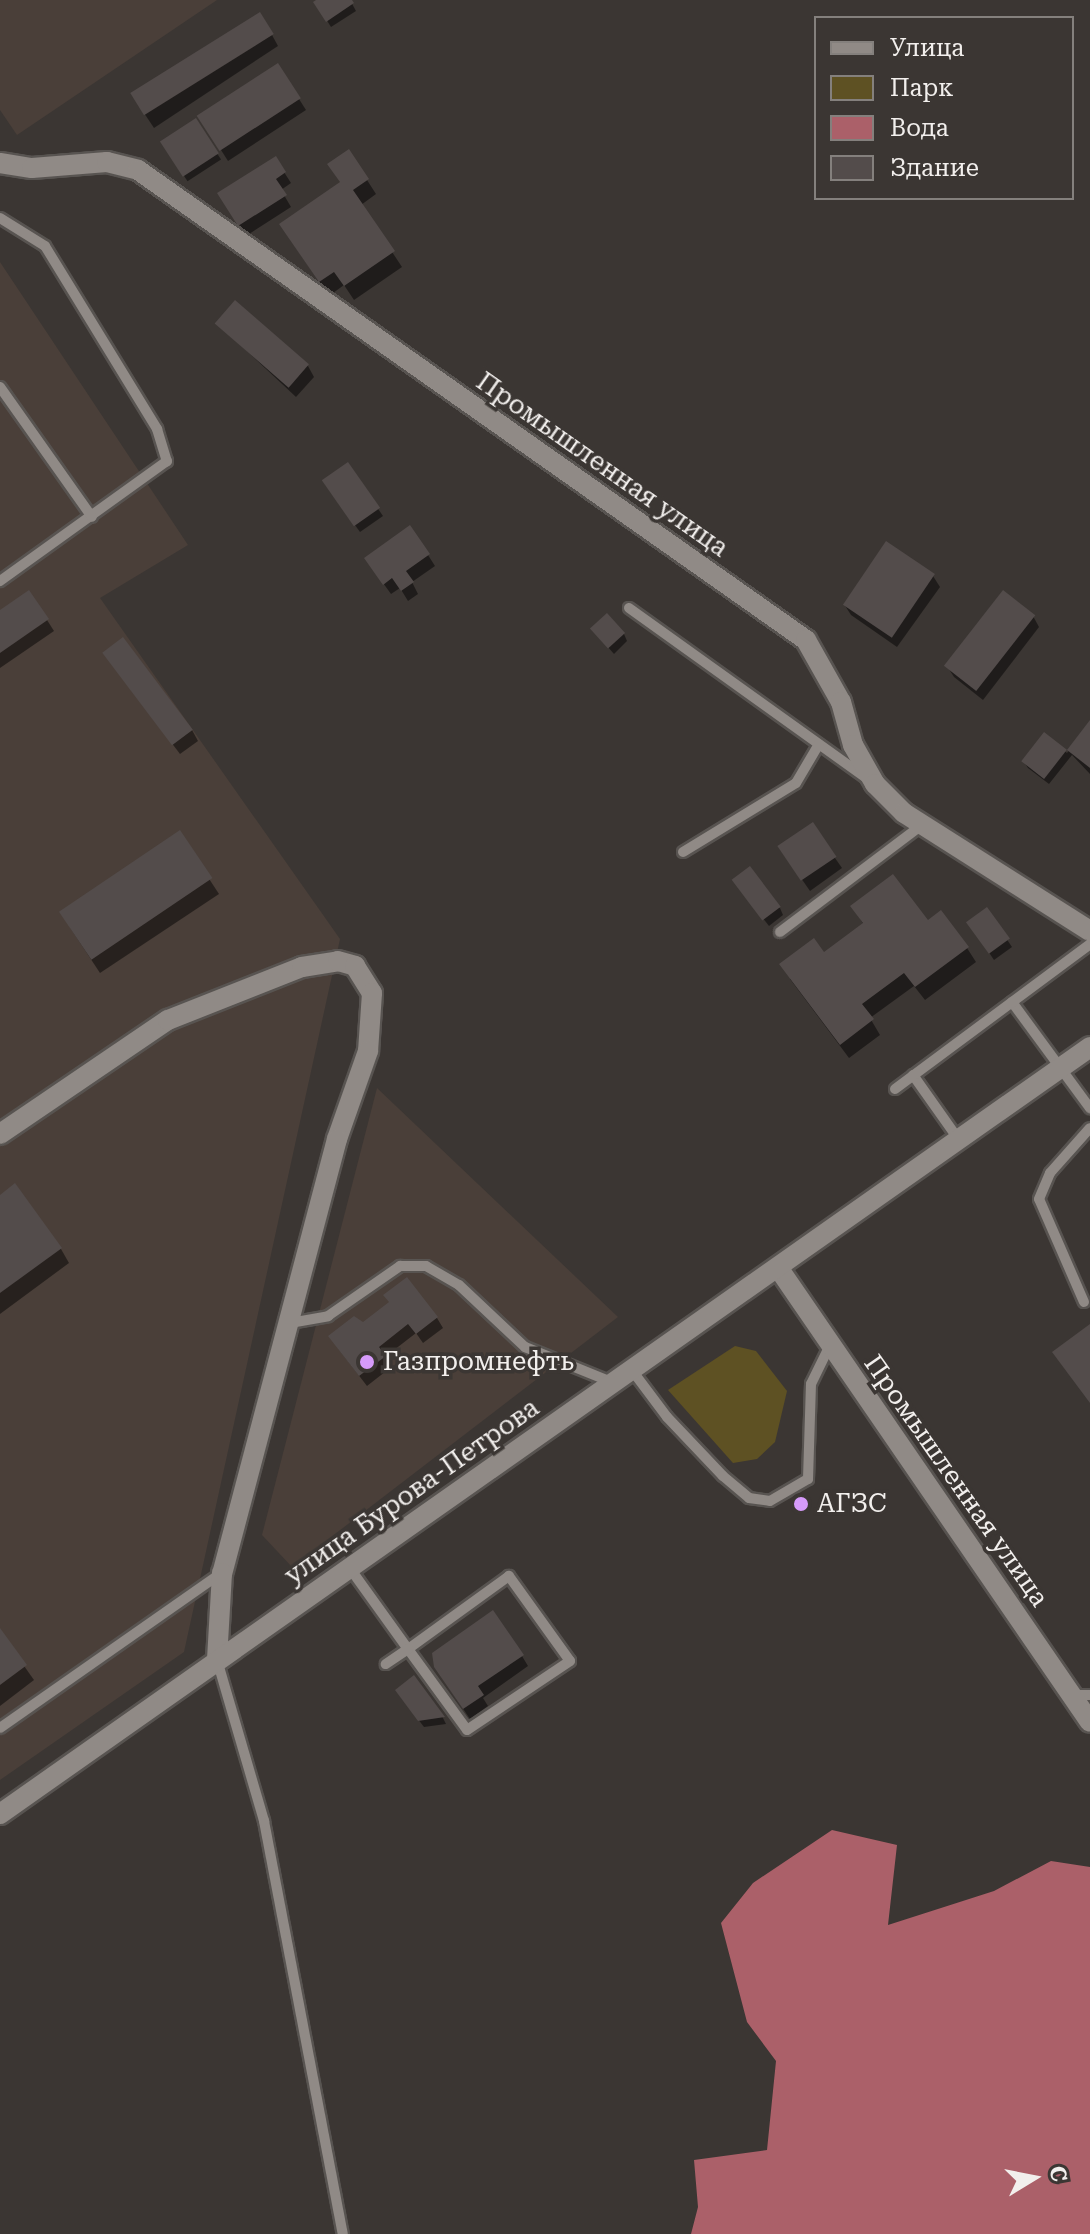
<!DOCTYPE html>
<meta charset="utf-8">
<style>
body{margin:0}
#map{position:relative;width:1090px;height:2234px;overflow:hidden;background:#3b3633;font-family:"Roboto Serif",serif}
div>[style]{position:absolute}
.built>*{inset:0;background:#4a3f39}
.green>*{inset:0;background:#5e5123}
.water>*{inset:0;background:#ab6069}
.shadow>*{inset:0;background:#0007;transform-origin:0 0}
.building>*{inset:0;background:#534c4b;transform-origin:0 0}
.roads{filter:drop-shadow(2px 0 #585451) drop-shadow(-2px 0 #585451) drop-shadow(0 2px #585451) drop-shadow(0 -2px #585451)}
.service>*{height:10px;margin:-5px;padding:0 5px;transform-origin:5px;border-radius:5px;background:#908a86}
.minor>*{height:20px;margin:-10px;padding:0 10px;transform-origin:10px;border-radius:10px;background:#908a86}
.secondary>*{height:20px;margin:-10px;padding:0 10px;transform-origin:10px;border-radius:10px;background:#908a86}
.dots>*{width:22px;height:22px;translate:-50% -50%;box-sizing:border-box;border:4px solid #3b3633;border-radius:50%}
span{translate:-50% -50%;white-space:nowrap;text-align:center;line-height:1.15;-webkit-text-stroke:7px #3b3633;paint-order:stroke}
.street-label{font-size:26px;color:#f2efed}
.poi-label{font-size:26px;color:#f2efed}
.left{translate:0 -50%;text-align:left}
.legend{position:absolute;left:814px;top:16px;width:260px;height:184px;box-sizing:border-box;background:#3b3633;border:2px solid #84807d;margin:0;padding:10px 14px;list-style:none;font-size:24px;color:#f2efed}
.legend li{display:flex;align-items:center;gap:16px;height:40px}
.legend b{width:40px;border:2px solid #84807d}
.north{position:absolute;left:994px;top:2138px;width:80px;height:80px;-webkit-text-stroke:6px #3b3633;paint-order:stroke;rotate:80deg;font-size:22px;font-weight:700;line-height:32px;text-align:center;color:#f2efed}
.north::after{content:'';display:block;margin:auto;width:28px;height:36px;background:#f2efed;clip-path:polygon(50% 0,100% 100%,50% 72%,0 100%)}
</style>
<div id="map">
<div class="built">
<i style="clip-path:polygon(0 0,217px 0,17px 135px,0 110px)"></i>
<i style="clip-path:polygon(0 262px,188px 545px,100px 598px,340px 939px,184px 1652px,0 1780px)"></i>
<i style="clip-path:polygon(377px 1088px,618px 1317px,292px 1567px,262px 1535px)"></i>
</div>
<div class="green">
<i style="clip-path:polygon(735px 1346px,756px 1351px,787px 1391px,775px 1442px,757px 1459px,733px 1463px,668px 1390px)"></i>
</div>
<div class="water">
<i style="clip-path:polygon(832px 1830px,897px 1845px,888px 1925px,994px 1891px,1051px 1861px,1090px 1867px,1090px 2234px,691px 2234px,698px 2207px,694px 2160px,767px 2150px,776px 2061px,747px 2022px,721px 1923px,753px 1883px)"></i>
</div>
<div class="shadow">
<i style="clip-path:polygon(320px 0,350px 0,356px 11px,331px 27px,316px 3px)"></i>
<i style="clip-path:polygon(272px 35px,278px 46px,154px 128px,140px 107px)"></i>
<i style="clip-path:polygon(299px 99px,306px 110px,228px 161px,207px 128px)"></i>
<i style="left:196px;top:121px;width:46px;height:40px;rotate:57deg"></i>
<i style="clip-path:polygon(275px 158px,291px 183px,281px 190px,291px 207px,246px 236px,220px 193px)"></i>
<i style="clip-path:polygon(367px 180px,376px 194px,361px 205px,402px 267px,354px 300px,344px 285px,329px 296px,290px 239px,341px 183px)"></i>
<i style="clip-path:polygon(217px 323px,308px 366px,314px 377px,296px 397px)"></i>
<i style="clip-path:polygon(347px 464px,383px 516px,360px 532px,328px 488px)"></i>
<i style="clip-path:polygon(428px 555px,435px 566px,412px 582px,418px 594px,408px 601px,400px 588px,391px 594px,373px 569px)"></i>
<i style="clip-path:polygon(933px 576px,940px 587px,897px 647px,851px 615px,844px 604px)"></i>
<i style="clip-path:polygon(0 613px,47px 620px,54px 631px,0 668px)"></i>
<i style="clip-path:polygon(1033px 616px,1039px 627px,983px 700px,954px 677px,947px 666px)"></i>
<i style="clip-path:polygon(593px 630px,624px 634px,627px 641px,614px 654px)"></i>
<i style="clip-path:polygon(112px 664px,192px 730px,198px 741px,180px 754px)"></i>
<i style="clip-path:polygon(1090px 723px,1090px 774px,1072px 755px,1049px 784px,1028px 768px,1024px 762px,1044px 735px,1067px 753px)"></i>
<i style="clip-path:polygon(179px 833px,219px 894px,100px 973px,69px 926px)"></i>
<i style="clip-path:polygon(787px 858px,835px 858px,842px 868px,810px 891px)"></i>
<i style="clip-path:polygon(739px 887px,780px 908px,783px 915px,769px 926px)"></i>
<i style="clip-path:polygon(853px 907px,927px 923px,967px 948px,976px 962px,925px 1000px,914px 986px,870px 1018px,880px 1035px,849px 1058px,790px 979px,864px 925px)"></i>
<i style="clip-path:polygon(987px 910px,1012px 947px,994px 960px,973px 929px)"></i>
<i style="clip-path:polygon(0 1197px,61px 1249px,69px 1263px,0 1314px)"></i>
<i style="clip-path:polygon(437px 1318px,443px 1328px,423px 1343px,416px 1333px,385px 1357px,390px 1368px,367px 1386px,337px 1347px,363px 1325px)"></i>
<i style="clip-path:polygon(0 1632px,34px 1680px,0 1706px)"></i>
<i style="clip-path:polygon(522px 1656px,528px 1666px,483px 1698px,488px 1706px,470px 1719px,443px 1679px)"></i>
<i style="clip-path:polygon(414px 1678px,443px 1718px,446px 1724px,424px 1727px,401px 1697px)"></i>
</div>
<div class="building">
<i style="clip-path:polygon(316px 0,352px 0,354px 3px,326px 22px,313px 2px)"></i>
<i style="left:260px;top:12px;width:26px;height:153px;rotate:58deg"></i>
<i style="left:278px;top:63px;width:42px;height:97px;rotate:57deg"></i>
<i style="left:196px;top:118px;width:42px;height:43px;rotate:57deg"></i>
<i style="clip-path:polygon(349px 149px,369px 179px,353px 190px,395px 251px,344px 286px,334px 272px,319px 282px,279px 224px,340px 182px,327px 164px)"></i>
<i style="clip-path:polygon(276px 156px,286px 172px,276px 179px,287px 195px,238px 226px,217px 193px)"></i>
<i style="left:235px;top:300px;width:98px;height:31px;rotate:41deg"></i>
<i style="left:348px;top:462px;width:56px;height:32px;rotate:55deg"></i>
<i style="clip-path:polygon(410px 525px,430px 554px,406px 571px,414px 582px,401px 591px,392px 578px,383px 585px,364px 558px)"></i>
<i style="left:886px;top:541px;width:59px;height:77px;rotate:34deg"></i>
<i style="clip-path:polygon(29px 590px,49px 619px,0 653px,0 610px)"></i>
<i style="left:1003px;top:590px;width:41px;height:96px;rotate:38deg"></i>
<i style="left:607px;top:613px;width:27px;height:23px;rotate:48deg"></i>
<i style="left:123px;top:637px;width:116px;height:26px;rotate:53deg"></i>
<i style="clip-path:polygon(1090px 720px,1090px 768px,1067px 750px)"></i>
<i style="left:1044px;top:732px;width:29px;height:37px;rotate:38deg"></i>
<i style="left:813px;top:822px;width:42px;height:43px;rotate:56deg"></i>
<i style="left:180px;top:830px;width:58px;height:146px;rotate:56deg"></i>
<i style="left:750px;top:866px;width:51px;height:23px;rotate:53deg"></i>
<i style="clip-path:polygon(893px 874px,928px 920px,941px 910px,969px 947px,915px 987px,904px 973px,862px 1004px,874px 1019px,840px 1045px,779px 964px,814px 938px,824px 952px,863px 923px,850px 906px)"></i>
<i style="left:987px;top:907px;width:39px;height:26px;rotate:54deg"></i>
<i style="clip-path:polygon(15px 1183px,62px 1248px,0 1293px,0 1195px)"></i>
<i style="clip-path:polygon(407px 1277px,438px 1317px,416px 1334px,408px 1324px,379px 1347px,386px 1356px,359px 1376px,328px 1336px,354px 1316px,363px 1322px,389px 1302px,383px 1295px)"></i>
<i style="clip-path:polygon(1090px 1324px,1090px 1403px,1052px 1352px)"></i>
<i style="clip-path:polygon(493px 1610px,524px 1655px,478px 1686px,484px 1695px,463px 1709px,434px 1667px,432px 1653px)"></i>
<i style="clip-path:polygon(0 1628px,27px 1665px,0 1685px)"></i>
<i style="clip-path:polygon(414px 1675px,445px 1717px,418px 1721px,395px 1690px)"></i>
</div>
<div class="roads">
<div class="service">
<i style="left:0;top:218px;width:53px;rotate:31.9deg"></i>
<i style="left:45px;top:246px;width:215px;rotate:58.5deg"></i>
<i style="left:157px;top:429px;width:34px;rotate:73deg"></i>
<i style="left:167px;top:461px;width:206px;rotate:144.3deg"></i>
<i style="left:0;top:387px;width:159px;rotate:54.7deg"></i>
<i style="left:629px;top:608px;width:290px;rotate:35.6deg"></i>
<i style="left:683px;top:852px;width:132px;rotate:-31.4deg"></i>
<i style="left:796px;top:783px;width:45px;rotate:-59.5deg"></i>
<i style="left:780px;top:932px;width:178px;rotate:-37deg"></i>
<i style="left:1012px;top:1002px;width:132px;rotate:53.7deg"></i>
<i style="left:913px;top:1075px;width:80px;rotate:54.7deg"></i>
<i style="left:895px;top:1089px;width:243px;rotate:-36.6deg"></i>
<i style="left:1084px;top:1302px;width:112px;rotate:-113.6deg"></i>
<i style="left:1039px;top:1199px;width:28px;rotate:-67deg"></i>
<i style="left:1050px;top:1173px;width:60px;rotate:-48.4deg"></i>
<i style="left:290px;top:1323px;width:39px;rotate:-10deg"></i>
<i style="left:328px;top:1316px;width:88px;rotate:-34.8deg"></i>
<i style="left:400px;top:1266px;width:26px"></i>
<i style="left:426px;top:1266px;width:38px;rotate:30deg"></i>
<i style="left:459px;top:1285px;width:91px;rotate:43.2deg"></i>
<i style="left:525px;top:1347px;width:93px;rotate:22.1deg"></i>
<i style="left:631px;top:1369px;width:60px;rotate:53.1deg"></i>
<i style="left:667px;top:1417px;width:81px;rotate:46.5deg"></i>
<i style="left:723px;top:1476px;width:34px;rotate:40deg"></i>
<i style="left:749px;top:1498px;width:21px;rotate:8deg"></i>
<i style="left:770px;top:1501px;width:44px;rotate:-30.1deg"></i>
<i style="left:808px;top:1479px;width:95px;rotate:-88.2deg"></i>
<i style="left:811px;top:1384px;width:43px;rotate:-64deg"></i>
<i style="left:349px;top:1567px;width:101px;rotate:54.3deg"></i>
<i style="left:408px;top:1649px;width:100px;rotate:53.9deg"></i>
<i style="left:467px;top:1730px;width:124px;rotate:-33.8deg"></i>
<i style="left:570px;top:1661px;width:105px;rotate:-125.7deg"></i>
<i style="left:509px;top:1576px;width:125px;rotate:144.1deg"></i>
<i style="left:408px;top:1649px;width:27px;rotate:146deg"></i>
<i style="left:217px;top:1660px;width:168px;rotate:73.7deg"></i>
<i style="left:264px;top:1821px;width:420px;rotate:79.2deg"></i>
<i style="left:1074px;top:1695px;width:16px"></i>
<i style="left:0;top:1728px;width:269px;rotate:-35deg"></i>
</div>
<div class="minor">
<i style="left:0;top:163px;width:32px;rotate:9deg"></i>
<i style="left:32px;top:168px;width:75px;rotate:-4.6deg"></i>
<i style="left:107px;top:162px;width:32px;rotate:14deg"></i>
<i style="left:138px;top:170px;width:817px;rotate:35.13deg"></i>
<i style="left:806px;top:640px;width:71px;rotate:60.6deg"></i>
<i style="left:841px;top:702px;width:45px;rotate:74.4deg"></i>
<i style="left:853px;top:745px;width:45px;rotate:60.6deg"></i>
<i style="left:875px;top:784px;width:41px;rotate:45deg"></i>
<i style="left:904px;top:813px;width:220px;rotate:32.4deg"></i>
<i style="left:0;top:1134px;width:203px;rotate:-34.2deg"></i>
<i style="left:168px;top:1020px;width:144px;rotate:-21.6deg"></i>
<i style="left:302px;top:967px;width:36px;rotate:-9deg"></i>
<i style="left:338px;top:961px;width:18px;rotate:16deg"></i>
<i style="left:355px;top:966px;width:32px;rotate:58deg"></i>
<i style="left:372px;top:993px;width:58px;rotate:93.9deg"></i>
<i style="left:368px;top:1051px;width:93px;rotate:109.4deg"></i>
<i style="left:337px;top:1139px;width:449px;rotate:104.8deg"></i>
<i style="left:222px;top:1573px;width:87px;rotate:93.3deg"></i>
<i style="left:779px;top:1269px;width:549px;rotate:55.53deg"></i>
</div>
<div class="secondary">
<i style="left:0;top:1814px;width:1333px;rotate:-35.13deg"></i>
</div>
</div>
<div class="dots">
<i style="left:367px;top:1362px;background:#d69bfa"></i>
<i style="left:801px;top:1504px;background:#d69bfa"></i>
</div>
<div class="street-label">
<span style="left:602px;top:465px;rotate:35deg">Промышленная улица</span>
<span style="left:956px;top:1481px;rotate:55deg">Промышленная улица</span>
<span style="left:412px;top:1492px;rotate:-35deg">улица Бурова-Петрова</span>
</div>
<div class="poi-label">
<span class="left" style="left:383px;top:1362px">Газпромнефть</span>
<span class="left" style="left:817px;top:1504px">АГЗС</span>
</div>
<ul class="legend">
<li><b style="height:10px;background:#908a86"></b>Улица</li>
<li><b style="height:22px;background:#5e5123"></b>Парк</li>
<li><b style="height:22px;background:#ab6069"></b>Вода</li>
<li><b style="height:22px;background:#534c4b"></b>Здание</li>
</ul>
<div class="north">С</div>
</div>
